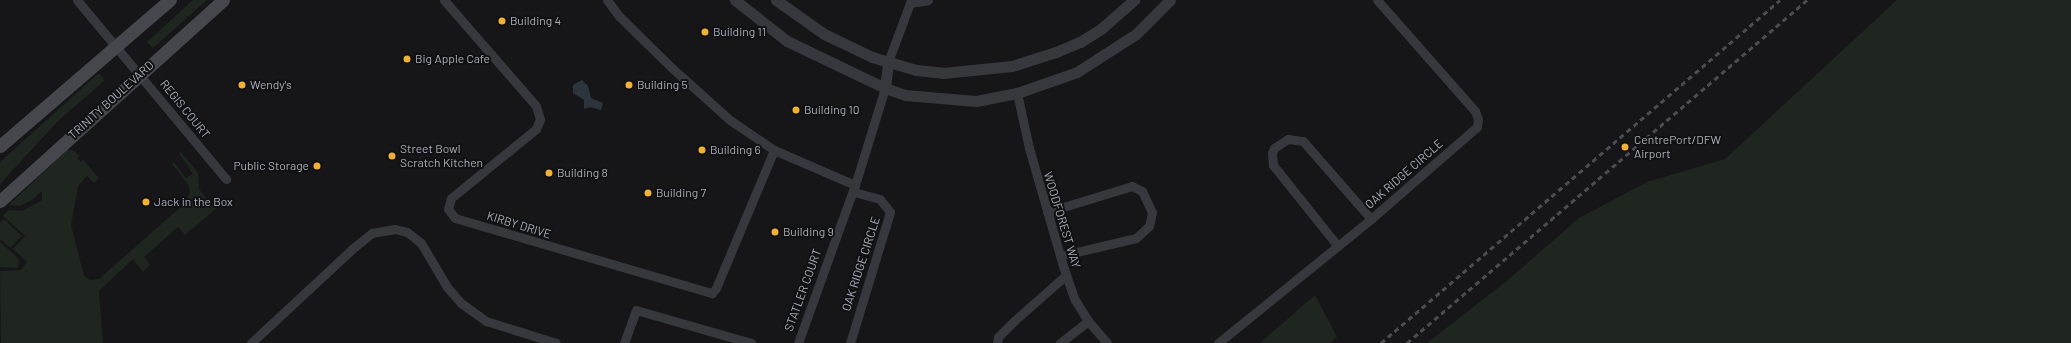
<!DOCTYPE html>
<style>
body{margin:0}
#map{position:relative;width:2071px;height:343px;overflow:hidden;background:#161618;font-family:Barlow,sans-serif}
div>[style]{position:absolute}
.green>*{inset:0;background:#1e261f}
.water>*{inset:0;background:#2c353c}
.minor>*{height:9px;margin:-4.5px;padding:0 4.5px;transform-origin:4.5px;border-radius:4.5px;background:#37383d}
.tertiary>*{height:11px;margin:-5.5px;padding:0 5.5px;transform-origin:5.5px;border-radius:5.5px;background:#37383d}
.secondary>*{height:13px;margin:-6.5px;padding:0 6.5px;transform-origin:6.5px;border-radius:6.5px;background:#45474d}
.rail>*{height:3px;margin-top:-1.5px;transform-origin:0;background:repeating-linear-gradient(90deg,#4a4c52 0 5px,transparent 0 9px)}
.dots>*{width:11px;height:11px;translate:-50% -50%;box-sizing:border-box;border:2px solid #111113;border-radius:50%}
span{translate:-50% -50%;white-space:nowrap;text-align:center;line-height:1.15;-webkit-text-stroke:4px #111113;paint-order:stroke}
.poi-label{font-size:12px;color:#a8adb8}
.left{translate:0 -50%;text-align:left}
.right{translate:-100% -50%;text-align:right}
.street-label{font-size:12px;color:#a8adb8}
</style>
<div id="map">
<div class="green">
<i style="clip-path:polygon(193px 0,207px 0,153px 48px,147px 42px)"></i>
<i style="clip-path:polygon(1897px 0,2071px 0,2071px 343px,1427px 343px,1508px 280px,1579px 218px,1647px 182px,1725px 159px)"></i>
<i style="clip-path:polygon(99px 73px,105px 80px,58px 121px,0 184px,0 162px)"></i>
<i style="clip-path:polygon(68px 149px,74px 151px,80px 156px,77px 158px,81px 162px,83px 160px,99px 178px,94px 183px,87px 176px,78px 186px,71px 225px,84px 276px,90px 280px,99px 279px,183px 205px,190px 193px,188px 184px,172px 164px,174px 162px,186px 178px,193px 174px,179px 153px,181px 152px,198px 173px,199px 189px,205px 197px,218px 207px,185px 235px,178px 227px,144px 257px,150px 265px,143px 272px,133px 259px,99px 291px,103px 343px,1px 343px,0 271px,21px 270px,27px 262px,13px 249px,25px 236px,3px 216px,8px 210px,22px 211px,42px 200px,42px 191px,32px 200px,20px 206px,9px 205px)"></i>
<i style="clip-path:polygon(4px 219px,22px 236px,10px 248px,0 239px,0 223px)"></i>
<i style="clip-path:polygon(0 242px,19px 259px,18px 268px,0 267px)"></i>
<i style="clip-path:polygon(1315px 295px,1337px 337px,1330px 343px,1260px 343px)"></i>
</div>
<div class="water">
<i style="clip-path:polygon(582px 80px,588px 86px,591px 98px,603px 103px,601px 110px,590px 107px,584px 109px,584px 100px,573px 93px,573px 85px)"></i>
</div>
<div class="minor">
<i style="left:77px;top:0;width:233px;rotate:50.2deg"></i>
<i style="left:444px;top:0;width:140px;rotate:49deg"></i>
<i style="left:536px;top:106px;width:14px;rotate:73deg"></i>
<i style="left:540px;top:119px;width:11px;rotate:112deg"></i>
<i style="left:536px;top:129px;width:109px;rotate:140.9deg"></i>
<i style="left:451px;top:198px;width:11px;rotate:105deg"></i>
<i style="left:448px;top:209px;width:11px;rotate:52deg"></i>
<i style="left:455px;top:218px;width:268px;rotate:16.3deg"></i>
<i style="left:712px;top:293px;width:6px;rotate:-51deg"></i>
<i style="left:716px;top:288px;width:150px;rotate:-67.2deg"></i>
<i style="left:774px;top:150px;width:88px;rotate:23.4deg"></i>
<i style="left:607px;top:0;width:20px;rotate:53deg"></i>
<i style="left:619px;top:16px;width:74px;rotate:44.5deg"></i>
<i style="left:672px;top:68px;width:78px;rotate:41.9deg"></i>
<i style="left:730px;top:120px;width:53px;rotate:34.3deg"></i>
<i style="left:910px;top:3px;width:18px;rotate:-9deg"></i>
<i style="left:888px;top:62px;width:63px;rotate:-69.6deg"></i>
<i style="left:1017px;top:93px;width:56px;rotate:77.7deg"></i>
<i style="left:1029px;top:148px;width:123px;rotate:73.9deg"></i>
<i style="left:1063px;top:266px;width:36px;rotate:71deg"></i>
<i style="left:1075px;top:300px;width:25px;rotate:58deg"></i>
<i style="left:1088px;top:321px;width:29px;rotate:49deg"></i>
<i style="left:1047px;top:212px;width:89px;rotate:-17deg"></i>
<i style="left:1132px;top:186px;width:11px;rotate:27deg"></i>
<i style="left:1142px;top:191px;width:23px;rotate:65deg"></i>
<i style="left:1152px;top:212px;width:14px;rotate:102deg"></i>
<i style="left:1149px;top:226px;width:18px;rotate:137deg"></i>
<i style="left:1136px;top:238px;width:78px;rotate:166.7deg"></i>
<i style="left:1337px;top:245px;width:102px;rotate:-128.7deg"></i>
<i style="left:1273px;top:165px;width:12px;rotate:-95deg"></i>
<i style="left:1272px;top:153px;width:5px;rotate:-68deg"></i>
<i style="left:1274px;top:148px;width:17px;rotate:-33deg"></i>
<i style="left:1288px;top:139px;width:15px;rotate:8deg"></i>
<i style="left:1303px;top:141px;width:103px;rotate:48.9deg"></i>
<i style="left:251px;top:343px;width:138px;rotate:-42.9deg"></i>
<i style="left:352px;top:249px;width:26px;rotate:-39deg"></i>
<i style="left:372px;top:233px;width:23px;rotate:-10deg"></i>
<i style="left:395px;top:229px;width:12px;rotate:14deg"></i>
<i style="left:407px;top:232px;width:18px;rotate:38deg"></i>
<i style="left:421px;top:243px;width:51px;rotate:59.4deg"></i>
<i style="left:447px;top:287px;width:21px;rotate:49deg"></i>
<i style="left:461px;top:303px;width:31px;rotate:36deg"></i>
<i style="left:486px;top:321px;width:73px;rotate:17.4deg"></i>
<i style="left:624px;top:343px;width:35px;rotate:-70deg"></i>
<i style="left:636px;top:310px;width:120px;rotate:16deg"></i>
<i style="left:798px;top:343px;width:168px;rotate:-70.2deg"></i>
<i style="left:855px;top:185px;width:102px;rotate:-72.8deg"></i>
<i style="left:850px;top:343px;width:137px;rotate:-73deg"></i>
<i style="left:890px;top:212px;width:16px;rotate:-128deg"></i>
<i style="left:880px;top:199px;width:28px;rotate:-165deg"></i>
<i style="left:997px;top:343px;width:6px;rotate:-81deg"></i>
<i style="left:998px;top:337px;width:23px;rotate:-45deg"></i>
<i style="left:1014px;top:321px;width:69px;rotate:-41.5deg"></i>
<i style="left:1060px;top:343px;width:36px;rotate:-38deg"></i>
<i style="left:1218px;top:343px;width:197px;rotate:-39deg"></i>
<i style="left:1371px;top:219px;width:140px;rotate:-41deg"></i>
<i style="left:1477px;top:127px;width:8px;rotate:-83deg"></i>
<i style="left:1478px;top:119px;width:9px;rotate:-111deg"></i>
<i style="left:1475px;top:111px;width:148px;rotate:-131.4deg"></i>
</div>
<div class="tertiary">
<i style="left:735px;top:0;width:66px;rotate:38.3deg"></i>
<i style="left:787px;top:41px;width:109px;rotate:25.6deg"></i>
<i style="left:885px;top:88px;width:21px;rotate:19deg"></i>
<i style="left:905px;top:95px;width:71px;rotate:4.8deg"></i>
<i style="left:976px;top:101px;width:42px;rotate:-11deg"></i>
<i style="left:1017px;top:93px;width:64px;rotate:-19.3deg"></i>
<i style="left:1077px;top:72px;width:70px;rotate:-32.8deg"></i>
<i style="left:1136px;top:34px;width:48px;rotate:-45deg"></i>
<i style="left:776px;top:0;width:59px;rotate:35.3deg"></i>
<i style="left:824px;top:34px;width:53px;rotate:25.6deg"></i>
<i style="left:872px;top:57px;width:46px;rotate:16.5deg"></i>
<i style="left:916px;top:70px;width:27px;rotate:6deg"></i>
<i style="left:943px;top:73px;width:69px;rotate:-5.8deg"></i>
<i style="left:1012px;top:66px;width:46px;rotate:-17.7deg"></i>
<i style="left:1056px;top:52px;width:26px;rotate:-23deg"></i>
<i style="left:1080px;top:42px;width:26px;rotate:-32deg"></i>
<i style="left:1102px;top:28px;width:43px;rotate:-41.2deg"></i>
<i style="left:885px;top:88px;width:26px;rotate:-83deg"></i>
</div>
<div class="secondary">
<i style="left:0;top:146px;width:224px;rotate:-40.7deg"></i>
<i style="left:0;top:201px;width:300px;rotate:-42deg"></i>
</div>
<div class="rail">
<i style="left:1381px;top:343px;width:526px;rotate:-40.68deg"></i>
<i style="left:1407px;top:343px;width:527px;rotate:-40.61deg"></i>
</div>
<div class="dots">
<i style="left:502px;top:21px;background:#f2b134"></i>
<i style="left:705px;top:32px;background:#f2b134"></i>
<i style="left:407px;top:59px;background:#f2b134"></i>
<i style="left:242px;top:85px;background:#f2b134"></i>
<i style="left:629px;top:85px;background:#f2b134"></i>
<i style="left:796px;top:110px;background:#f2b134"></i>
<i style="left:1625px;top:147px;background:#f2b134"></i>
<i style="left:702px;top:150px;background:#f2b134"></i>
<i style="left:392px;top:156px;background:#f2b134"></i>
<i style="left:317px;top:166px;background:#f2b134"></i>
<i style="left:549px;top:173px;background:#f2b134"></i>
<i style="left:648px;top:193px;background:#f2b134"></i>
<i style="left:146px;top:202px;background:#f2b134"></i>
<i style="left:775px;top:232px;background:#f2b134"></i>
</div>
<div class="poi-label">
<span class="left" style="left:510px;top:21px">Building 4</span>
<span class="left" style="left:713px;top:32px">Building 11</span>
<span class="left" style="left:415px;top:59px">Big Apple Cafe</span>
<span class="left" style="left:250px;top:85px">Wendy's</span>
<span class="left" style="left:637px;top:85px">Building 5</span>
<span class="left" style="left:804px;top:110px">Building 10</span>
<span class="left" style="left:1634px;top:147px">CentrePort/DFW<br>Airport</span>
<span class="left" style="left:400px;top:156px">Street Bowl<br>Scratch Kitchen</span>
<span class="left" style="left:710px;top:150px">Building 6</span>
<span class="right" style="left:309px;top:166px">Public Storage</span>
<span class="left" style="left:557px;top:173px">Building 8</span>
<span class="left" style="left:656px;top:193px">Building 7</span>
<span class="left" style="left:154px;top:202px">Jack in the Box</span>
<span class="left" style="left:783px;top:232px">Building 9</span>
</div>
<div class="street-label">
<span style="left:111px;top:100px;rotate:-42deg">TRINITY BOULEVARD</span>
<span style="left:185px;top:109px;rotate:51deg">REGIS COURT</span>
<span style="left:1404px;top:174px;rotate:-41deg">OAK RIDGE CIRCLE</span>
<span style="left:1062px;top:220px;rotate:73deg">WOODFOREST WAY</span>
<span style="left:519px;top:225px;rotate:17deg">KIRBY DRIVE</span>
<span style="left:861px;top:264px;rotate:-72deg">OAK RIDGE CIRCLE</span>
<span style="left:803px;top:290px;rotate:-70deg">STATLER COURT</span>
</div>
</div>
